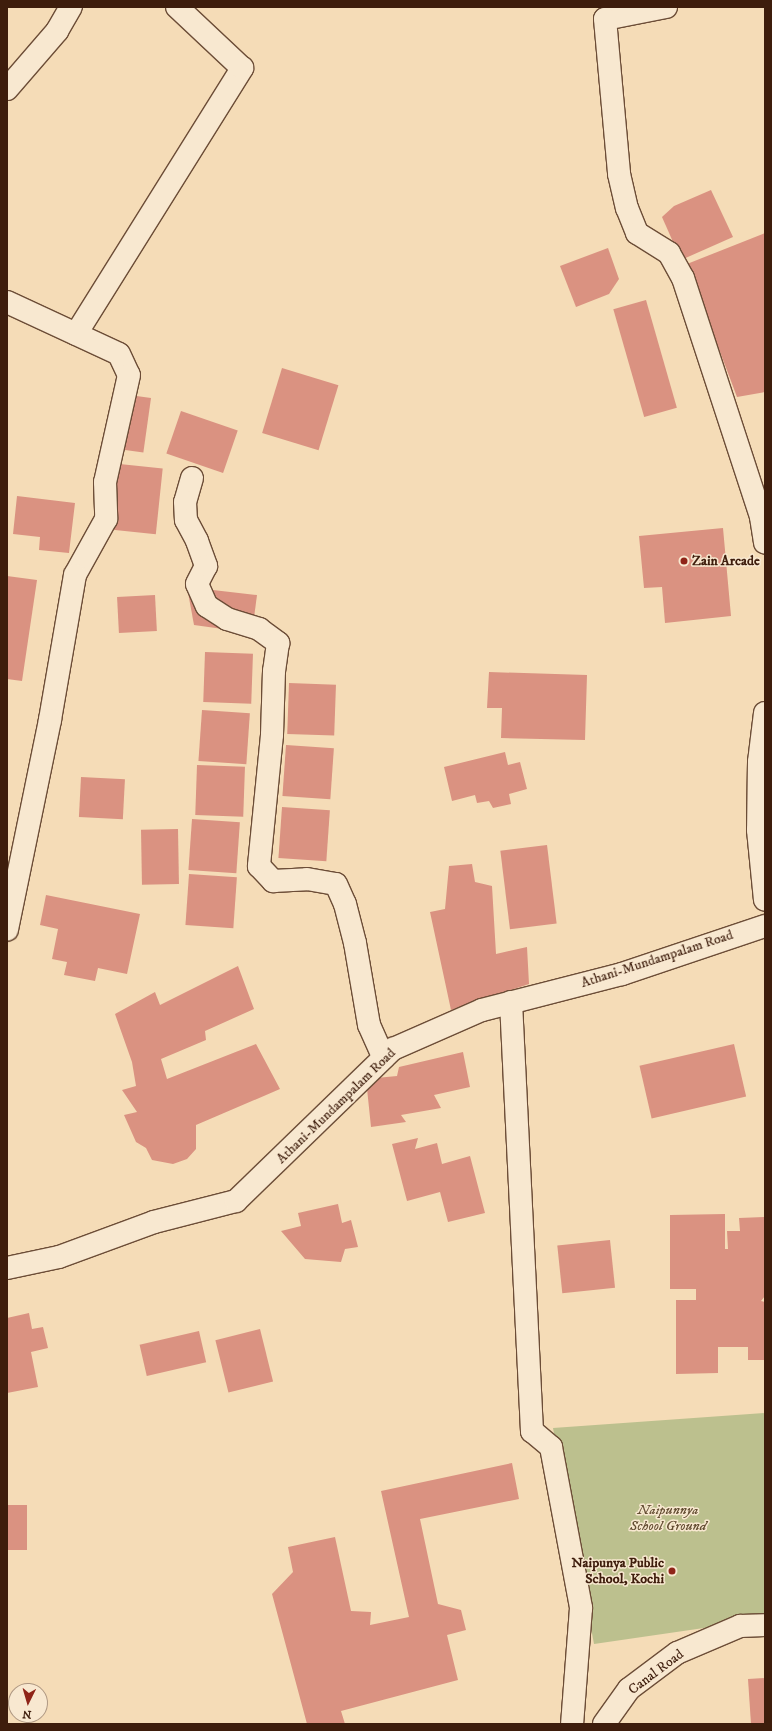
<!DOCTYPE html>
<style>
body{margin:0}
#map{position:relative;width:772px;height:1731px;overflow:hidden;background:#f5dcb7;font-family:"IM FELL DW Pica",serif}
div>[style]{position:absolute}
.green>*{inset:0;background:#bcc08e}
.building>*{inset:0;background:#da9281;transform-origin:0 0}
.roads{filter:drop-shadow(1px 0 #6c4d37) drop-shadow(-1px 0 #6c4d37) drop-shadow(0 1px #6c4d37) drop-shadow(0 -1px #6c4d37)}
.street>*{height:22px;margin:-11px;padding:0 11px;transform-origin:11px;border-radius:11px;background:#f8e8d0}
.secondary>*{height:22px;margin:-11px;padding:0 11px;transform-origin:11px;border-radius:11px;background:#f8e8d0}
.dots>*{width:11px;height:11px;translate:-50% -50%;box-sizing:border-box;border:2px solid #f8e8d0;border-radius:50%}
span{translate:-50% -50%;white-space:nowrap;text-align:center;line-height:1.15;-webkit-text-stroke:3px #f8e8d0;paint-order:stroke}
.poi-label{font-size:14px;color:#3e1d0c;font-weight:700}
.left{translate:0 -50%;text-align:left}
.right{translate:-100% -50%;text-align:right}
.street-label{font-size:14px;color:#3e1d0c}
.park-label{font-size:14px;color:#644e33;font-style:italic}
.frame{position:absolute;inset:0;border:8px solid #3e1d0c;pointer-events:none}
.north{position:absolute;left:8px;top:1683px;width:40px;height:40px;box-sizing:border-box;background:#f8e8d0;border:1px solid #ae9782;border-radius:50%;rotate:185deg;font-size:11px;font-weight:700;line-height:16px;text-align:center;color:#3e1d0c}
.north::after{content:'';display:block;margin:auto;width:14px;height:18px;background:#8f2418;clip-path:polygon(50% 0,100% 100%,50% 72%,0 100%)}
</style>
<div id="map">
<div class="green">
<i style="clip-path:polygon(765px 1413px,765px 1619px,594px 1644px,553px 1428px)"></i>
</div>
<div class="building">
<i style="clip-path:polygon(711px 190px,733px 237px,681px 260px,662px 217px,674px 206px)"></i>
<i style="clip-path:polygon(765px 233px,765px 392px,737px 397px,687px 264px)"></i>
<i style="clip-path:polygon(608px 248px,619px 279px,609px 294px,576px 307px,560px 266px)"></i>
<i style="left:646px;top:300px;width:112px;height:34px;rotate:74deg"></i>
<i style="left:282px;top:368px;width:59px;height:68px;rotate:17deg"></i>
<i style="left:151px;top:398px;width:55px;height:22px;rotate:98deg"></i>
<i style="left:181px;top:411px;width:60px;height:45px;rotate:19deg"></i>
<i style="left:110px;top:463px;width:53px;height:66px;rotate:6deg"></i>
<i style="clip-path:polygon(17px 496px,75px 503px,69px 553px,39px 550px,40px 537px,13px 534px)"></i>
<i style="clip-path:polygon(723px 528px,731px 616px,665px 623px,662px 587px,644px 588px,639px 536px)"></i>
<i style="clip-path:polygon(7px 576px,37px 580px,22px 681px,7px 679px)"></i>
<i style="clip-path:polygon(187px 587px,257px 595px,252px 633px,194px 625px)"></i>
<i style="left:155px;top:595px;width:36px;height:38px;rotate:87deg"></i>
<i style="left:205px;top:652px;width:48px;height:50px;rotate:2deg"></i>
<i style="clip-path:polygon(489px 672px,587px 675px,585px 740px,501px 738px,502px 708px,487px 708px)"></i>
<i style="left:289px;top:683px;width:47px;height:51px;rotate:2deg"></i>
<i style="left:202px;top:710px;width:48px;height:51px;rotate:4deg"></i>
<i style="left:286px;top:745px;width:48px;height:51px;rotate:4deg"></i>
<i style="clip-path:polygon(505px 752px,508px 765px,520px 762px,527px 789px,509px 794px,511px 804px,493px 808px,489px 801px,477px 803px,475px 795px,452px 801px,444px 767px)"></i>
<i style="left:197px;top:765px;width:48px;height:50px;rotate:2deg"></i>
<i style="left:81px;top:777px;width:44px;height:40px;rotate:3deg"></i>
<i style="left:282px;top:807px;width:48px;height:51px;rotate:4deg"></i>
<i style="left:192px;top:819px;width:48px;height:51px;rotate:4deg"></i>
<i style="left:178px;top:829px;width:55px;height:37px;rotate:89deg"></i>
<i style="left:547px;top:845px;width:79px;height:47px;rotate:83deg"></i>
<i style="clip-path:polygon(472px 864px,475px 882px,492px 886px,496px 954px,527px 947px,529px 984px,451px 1010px,430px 912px,445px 909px,449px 866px)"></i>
<i style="left:189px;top:874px;width:48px;height:51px;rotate:4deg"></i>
<i style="clip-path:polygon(46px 895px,140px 914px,127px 974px,98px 968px,95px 981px,64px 975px,67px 962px,52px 959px,58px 929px,40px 925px)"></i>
<i style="clip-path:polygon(238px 966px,254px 1009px,205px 1031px,206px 1040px,161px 1059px,167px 1079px,256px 1044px,280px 1089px,196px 1125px,196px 1149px,187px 1159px,173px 1164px,152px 1160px,146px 1148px,136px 1142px,124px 1115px,137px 1112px,122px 1090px,136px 1086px,132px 1062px,115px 1014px,155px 992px,160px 1005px)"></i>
<i style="left:734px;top:1044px;width:54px;height:97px;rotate:77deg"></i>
<i style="clip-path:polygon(463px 1052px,470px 1087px,434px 1095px,441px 1108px,401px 1115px,406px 1122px,371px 1127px,366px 1079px,397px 1076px,399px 1067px)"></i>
<i style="clip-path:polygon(418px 1138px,415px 1149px,437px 1143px,442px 1164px,470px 1156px,485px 1213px,448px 1222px,440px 1192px,407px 1201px,392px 1144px)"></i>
<i style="clip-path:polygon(338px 1204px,342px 1223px,351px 1220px,358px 1247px,345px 1249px,341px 1262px,305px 1259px,281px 1231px,301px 1226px,298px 1213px)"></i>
<i style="clip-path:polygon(725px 1214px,725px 1249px,728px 1249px,727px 1231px,740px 1231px,739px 1218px,765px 1217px,765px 1296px,761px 1301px,765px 1302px,765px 1360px,748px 1360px,748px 1347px,718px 1347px,718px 1373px,676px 1374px,676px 1300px,696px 1300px,696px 1289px,670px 1289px,670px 1215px)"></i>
<i style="left:610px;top:1240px;width:48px;height:53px;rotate:84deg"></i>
<i style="clip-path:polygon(29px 1313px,32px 1329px,43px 1327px,48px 1348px,31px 1352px,38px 1387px,7px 1393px,7px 1318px)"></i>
<i style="left:260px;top:1329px;width:54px;height:46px;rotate:76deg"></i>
<i style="left:199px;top:1331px;width:32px;height:61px;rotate:77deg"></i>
<i style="clip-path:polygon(512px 1463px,519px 1499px,420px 1519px,438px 1604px,461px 1610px,466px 1630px,447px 1635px,458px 1680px,341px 1711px,345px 1724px,307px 1724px,272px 1594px,293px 1572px,288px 1547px,335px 1537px,351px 1611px,371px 1612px,370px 1625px,409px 1617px,381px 1491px)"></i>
<i style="left:7px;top:1505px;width:20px;height:45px"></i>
<i style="clip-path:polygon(765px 1678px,765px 1724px,751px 1724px,748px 1679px)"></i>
</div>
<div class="roads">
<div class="street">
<i style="left:666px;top:7px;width:62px;rotate:168.9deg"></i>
<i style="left:605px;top:19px;width:156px;rotate:84.8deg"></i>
<i style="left:619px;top:174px;width:35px;rotate:77deg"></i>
<i style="left:627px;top:208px;width:27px;rotate:68deg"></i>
<i style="left:637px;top:233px;width:38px;rotate:32deg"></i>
<i style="left:669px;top:253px;width:29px;rotate:61deg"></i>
<i style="left:683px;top:278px;width:251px;rotate:71.9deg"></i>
<i style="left:761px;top:517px;width:26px;rotate:81deg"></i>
<i style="left:7px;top:89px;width:77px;rotate:-49.2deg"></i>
<i style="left:57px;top:31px;width:28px;rotate:-60deg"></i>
<i style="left:7px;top:302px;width:123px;rotate:24.9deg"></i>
<i style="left:119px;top:354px;width:23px;rotate:65deg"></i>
<i style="left:129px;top:375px;width:110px;rotate:102.6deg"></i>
<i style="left:105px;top:482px;width:37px;rotate:88deg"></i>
<i style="left:106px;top:519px;width:64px;rotate:119deg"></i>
<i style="left:75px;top:575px;width:147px;rotate:99.8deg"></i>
<i style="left:50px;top:720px;width:214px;rotate:101.6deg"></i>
<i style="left:76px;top:334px;width:314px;rotate:-58deg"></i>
<i style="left:242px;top:68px;width:89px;rotate:-136.8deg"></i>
<i style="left:192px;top:478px;width:25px;rotate:106deg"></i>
<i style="left:185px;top:502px;width:18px;rotate:87deg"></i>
<i style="left:186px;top:520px;width:24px;rotate:62deg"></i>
<i style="left:197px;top:541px;width:27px;rotate:70deg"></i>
<i style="left:206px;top:566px;width:20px;rotate:117deg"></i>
<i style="left:197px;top:584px;width:24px;rotate:66deg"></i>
<i style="left:207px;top:606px;width:24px;rotate:33deg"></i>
<i style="left:227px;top:619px;width:34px;rotate:17deg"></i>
<i style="left:259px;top:629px;width:24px;rotate:36deg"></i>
<i style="left:278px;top:643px;width:28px;rotate:98deg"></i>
<i style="left:274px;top:671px;width:64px;rotate:91.8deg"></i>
<i style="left:272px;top:735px;width:132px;rotate:95.7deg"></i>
<i style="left:259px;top:866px;width:21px;rotate:47deg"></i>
<i style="left:273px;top:881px;width:34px;rotate:-3deg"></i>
<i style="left:307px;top:879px;width:29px;rotate:10deg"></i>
<i style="left:336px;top:884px;width:22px;rotate:66deg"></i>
<i style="left:345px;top:904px;width:40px;rotate:75.6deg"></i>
<i style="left:355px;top:943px;width:83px;rotate:80.3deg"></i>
<i style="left:369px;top:1025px;width:36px;rotate:66deg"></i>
<i style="left:765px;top:713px;width:49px;rotate:97deg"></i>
<i style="left:759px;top:762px;width:68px;rotate:90.8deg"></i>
<i style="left:758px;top:830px;width:70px;rotate:84.3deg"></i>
<i style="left:511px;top:1002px;width:430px;rotate:87.2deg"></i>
<i style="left:532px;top:1431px;width:25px;rotate:40deg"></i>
<i style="left:551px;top:1447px;width:164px;rotate:79.4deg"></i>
<i style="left:581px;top:1608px;width:116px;rotate:94.4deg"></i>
<i style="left:604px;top:1724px;width:43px;rotate:-54.5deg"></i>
<i style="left:629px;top:1689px;width:60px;rotate:-36.9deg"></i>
<i style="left:677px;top:1653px;width:69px;rotate:-23.2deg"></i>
<i style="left:740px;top:1626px;width:25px;rotate:-2deg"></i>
</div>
<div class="secondary">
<i style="left:7px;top:1268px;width:53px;rotate:-11.9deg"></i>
<i style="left:59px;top:1257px;width:101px;rotate:-20.2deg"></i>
<i style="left:154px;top:1222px;width:85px;rotate:-14.4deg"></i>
<i style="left:236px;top:1201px;width:219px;rotate:-44.1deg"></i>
<i style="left:393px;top:1049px;width:97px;rotate:-23.7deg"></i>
<i style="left:482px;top:1010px;width:145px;rotate:-14.4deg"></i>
<i style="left:622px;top:974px;width:151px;rotate:-18.6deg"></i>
</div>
</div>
<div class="dots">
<i style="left:684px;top:561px;background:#8f2418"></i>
<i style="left:672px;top:1571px;background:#8f2418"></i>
</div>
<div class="poi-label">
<span class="left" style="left:692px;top:561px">Zain Arcade</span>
<span class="right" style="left:664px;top:1571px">Naipunya Public<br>School, Kochi</span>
</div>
<div class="street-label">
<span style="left:657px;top:959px;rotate:-18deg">Athani-Mundampalam Road</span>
<span style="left:336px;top:1106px;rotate:-44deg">Athani-Mundampalam Road</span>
<span style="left:656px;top:1672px;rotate:-37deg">Canal Road</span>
</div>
<div class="park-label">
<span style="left:668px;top:1518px">Naipunnya<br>School Ground</span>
</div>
<div class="frame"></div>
<div class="north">N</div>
</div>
